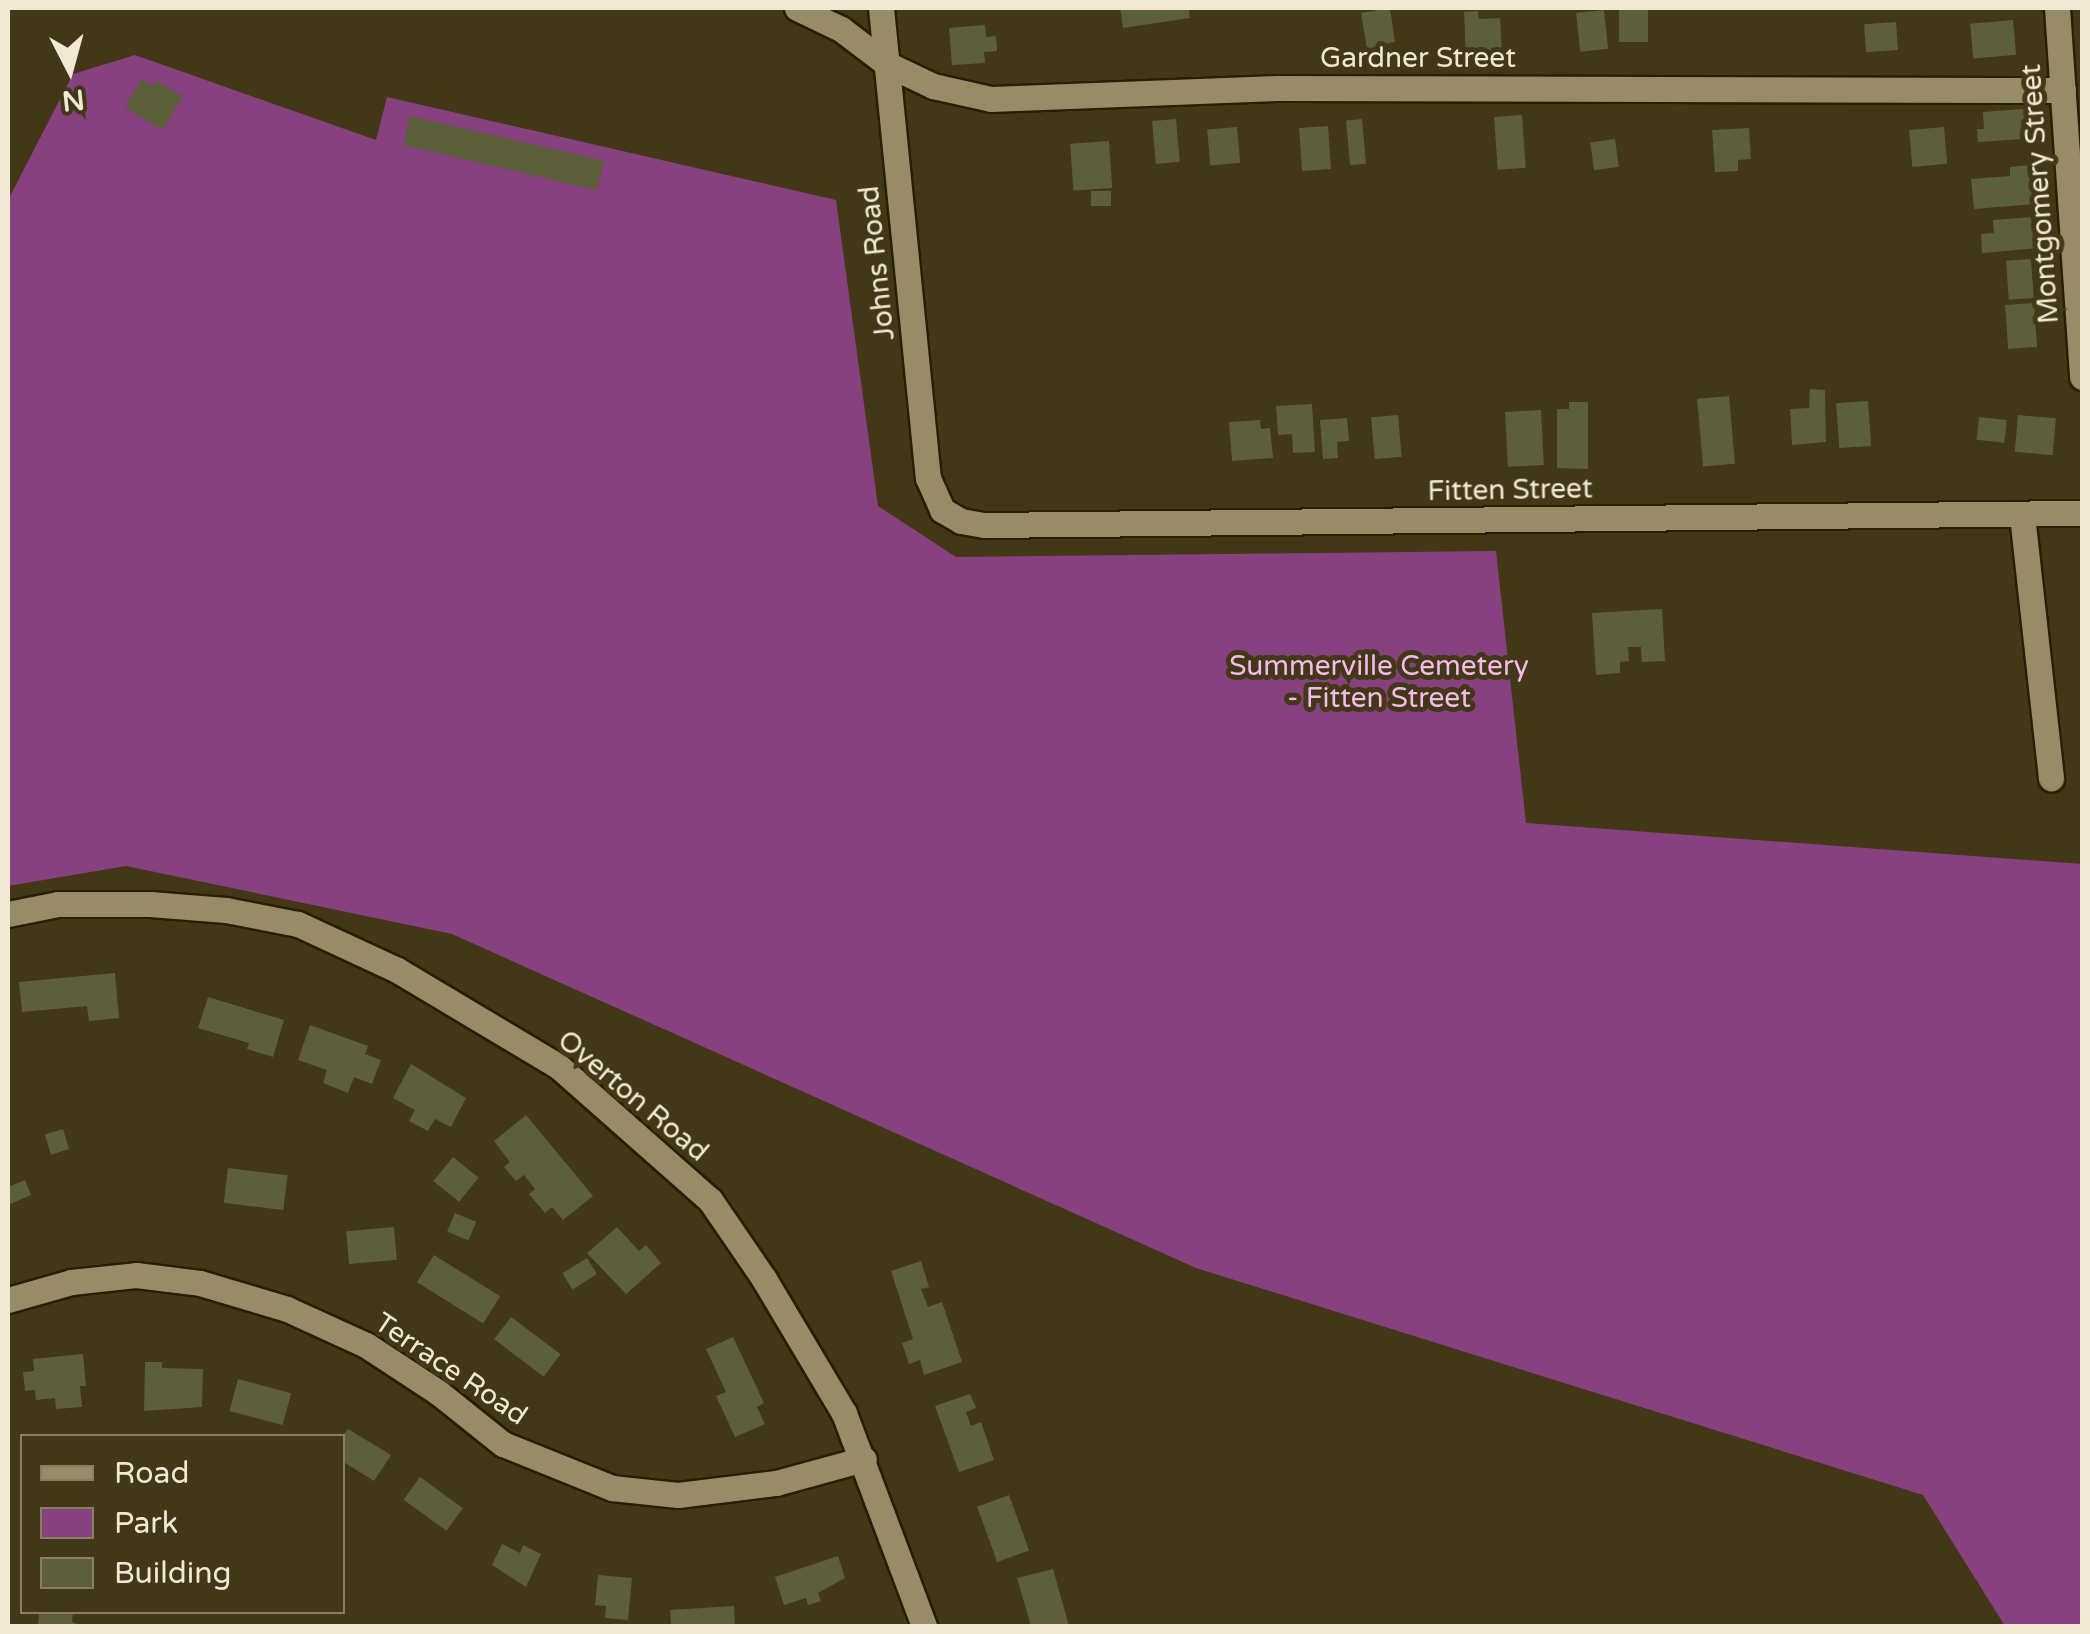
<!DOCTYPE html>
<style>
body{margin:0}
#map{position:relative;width:2090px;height:1634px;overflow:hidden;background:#423716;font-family:"Varela Round",sans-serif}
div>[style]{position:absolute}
.green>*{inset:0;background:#86417e}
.building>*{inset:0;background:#5c5f3c;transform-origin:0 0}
.roads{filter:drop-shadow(2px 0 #281e00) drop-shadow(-2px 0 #281e00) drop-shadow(0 2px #281e00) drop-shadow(0 -2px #281e00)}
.minor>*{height:25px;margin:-12.5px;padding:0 12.5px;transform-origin:12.5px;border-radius:12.5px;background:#988c68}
span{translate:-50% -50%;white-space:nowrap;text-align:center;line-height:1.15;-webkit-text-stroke:10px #423716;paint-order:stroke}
.street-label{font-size:28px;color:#f0e9d6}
.park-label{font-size:28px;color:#f5baec}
.frame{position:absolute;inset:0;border:10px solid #f0e9d6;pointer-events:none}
.legend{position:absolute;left:20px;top:1434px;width:325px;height:180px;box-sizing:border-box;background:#423716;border:2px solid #887e63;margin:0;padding:12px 18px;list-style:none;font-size:30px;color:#f0e9d6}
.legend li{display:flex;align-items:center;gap:20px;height:50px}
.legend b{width:50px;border:2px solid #887e63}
.north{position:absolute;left:20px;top:20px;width:100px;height:100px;-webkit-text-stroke:8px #423716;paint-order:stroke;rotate:174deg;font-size:28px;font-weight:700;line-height:40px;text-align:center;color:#f0e9d6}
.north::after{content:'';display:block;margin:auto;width:35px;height:45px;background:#f0e9d6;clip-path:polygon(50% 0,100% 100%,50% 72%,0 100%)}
</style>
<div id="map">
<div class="green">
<i style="clip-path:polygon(135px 55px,376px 140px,387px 97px,836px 200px,878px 506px,956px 557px,1496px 551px,1526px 823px,2082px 864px,2082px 1626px,2005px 1626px,1923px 1495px,1196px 1268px,452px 934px,126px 866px,8px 886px,8px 200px,73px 74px)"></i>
</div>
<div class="building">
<i style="clip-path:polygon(1120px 8px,1189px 8px,1190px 18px,1123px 28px)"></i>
<i style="clip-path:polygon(1390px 8px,1395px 42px,1378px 45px,1380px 53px,1368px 55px,1361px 13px)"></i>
<i style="left:1619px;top:8px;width:29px;height:34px"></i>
<i style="left:1604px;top:10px;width:39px;height:28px;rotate:84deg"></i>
<i style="clip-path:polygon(1478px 11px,1479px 19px,1500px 18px,1502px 55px,1466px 58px,1464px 12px)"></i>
<i style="left:2013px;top:20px;width:35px;height:43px;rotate:85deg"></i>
<i style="left:1896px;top:22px;width:28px;height:32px;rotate:86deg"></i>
<i style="clip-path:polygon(985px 25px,986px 37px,996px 36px,997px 51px,984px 52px,985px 63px,952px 65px,949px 28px)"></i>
<i style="clip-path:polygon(141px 79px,155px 86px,157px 81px,183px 96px,163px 130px,125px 108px)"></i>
<i style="clip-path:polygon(2034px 108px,2036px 138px,1978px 142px,1977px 129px,1984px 129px,1983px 112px)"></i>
<i style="left:1522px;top:115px;width:53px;height:28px;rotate:86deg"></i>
<i style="left:410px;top:116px;width:199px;height:30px;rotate:13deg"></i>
<i style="left:1176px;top:119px;width:43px;height:24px;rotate:85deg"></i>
<i style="left:1362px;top:119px;width:45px;height:16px;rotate:85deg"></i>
<i style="left:1328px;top:126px;width:43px;height:29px;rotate:86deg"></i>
<i style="left:1237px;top:127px;width:36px;height:30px;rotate:85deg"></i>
<i style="left:1944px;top:127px;width:37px;height:35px;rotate:85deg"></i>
<i style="clip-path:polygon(1749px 128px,1751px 159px,1738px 160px,1738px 171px,1715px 172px,1712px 130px)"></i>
<i style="left:1615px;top:139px;width:28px;height:25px;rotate:82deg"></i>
<i style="left:1109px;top:141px;width:47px;height:39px;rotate:86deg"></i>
<i style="clip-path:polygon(2031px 165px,2034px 204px,1974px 209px,1971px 179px,2010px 176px,2010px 167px)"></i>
<i style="left:1091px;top:191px;width:20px;height:15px"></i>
<i style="clip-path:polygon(2031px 217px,2033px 237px,2038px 236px,2039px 248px,1982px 253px,1981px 234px,1994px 233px,1993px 220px)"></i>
<i style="left:2031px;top:259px;width:39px;height:25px;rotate:86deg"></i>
<i style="left:2034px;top:303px;width:44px;height:29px;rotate:86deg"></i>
<i style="clip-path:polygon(1810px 389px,1825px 390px,1826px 442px,1792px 445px,1790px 409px,1809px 408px)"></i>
<i style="left:1729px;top:396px;width:68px;height:32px;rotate:85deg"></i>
<i style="left:1868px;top:401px;width:45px;height:32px;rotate:86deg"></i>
<i style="clip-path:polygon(1569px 402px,1588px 402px,1588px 469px,1557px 468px,1557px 409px,1569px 409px)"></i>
<i style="clip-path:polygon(1312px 404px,1315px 452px,1293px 453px,1292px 434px,1278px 435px,1276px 406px)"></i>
<i style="left:1541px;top:410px;width:55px;height:36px;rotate:87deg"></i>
<i style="left:1398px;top:415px;width:42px;height:27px;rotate:85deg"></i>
<i style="left:2018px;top:415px;width:38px;height:37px;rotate:5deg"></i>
<i style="left:1979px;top:417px;width:28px;height:23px;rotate:6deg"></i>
<i style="clip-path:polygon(1347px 418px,1349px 441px,1337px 442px,1338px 458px,1323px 459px,1320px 420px)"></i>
<i style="clip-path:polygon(1260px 420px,1261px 429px,1270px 428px,1273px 458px,1232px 461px,1229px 422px)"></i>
<i style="clip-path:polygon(1662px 609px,1665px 661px,1642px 662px,1641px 647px,1628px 647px,1629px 661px,1620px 662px,1620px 673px,1596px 675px,1592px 613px)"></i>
<i style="clip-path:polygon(115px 973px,119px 1018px,89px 1021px,87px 1006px,22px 1012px,19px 982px)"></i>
<i style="clip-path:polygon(208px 997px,284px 1020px,273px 1057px,247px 1049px,249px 1043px,198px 1028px)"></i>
<i style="clip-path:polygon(310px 1025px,368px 1046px,365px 1054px,381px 1060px,372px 1084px,354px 1077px,348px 1093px,323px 1083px,327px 1070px,298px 1060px)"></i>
<i style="clip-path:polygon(411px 1064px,466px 1098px,451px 1127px,435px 1119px,428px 1131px,409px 1121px,415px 1110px,393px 1098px)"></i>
<i style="clip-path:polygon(526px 1115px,593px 1196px,563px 1220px,552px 1207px,545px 1213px,529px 1194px,535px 1189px,524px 1175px,516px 1181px,504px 1167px,510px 1162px,494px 1141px)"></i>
<i style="left:63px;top:1129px;width:21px;height:19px;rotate:73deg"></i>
<i style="left:453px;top:1157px;width:33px;height:31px;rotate:39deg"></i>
<i style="left:228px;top:1168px;width:60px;height:35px;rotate:7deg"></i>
<i style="clip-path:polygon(25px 1180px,31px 1195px,8px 1205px,8px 1187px)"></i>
<i style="left:455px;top:1213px;width:23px;height:20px;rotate:23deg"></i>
<i style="left:394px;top:1227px;width:33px;height:48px;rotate:85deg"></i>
<i style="clip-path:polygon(617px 1227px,639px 1251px,646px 1245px,661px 1263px,626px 1294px,587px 1253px)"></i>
<i style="left:434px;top:1255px;width:78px;height:32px;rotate:32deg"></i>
<i style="left:587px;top:1258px;width:19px;height:29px;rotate:58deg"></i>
<i style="clip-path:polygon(921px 1261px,929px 1287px,921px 1289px,928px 1307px,942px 1302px,962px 1362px,924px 1375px,920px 1360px,909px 1364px,902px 1343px,913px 1339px,891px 1271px)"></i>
<i style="left:511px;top:1317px;width:62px;height:28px;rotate:37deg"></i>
<i style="clip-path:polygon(733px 1337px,764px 1403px,757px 1407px,765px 1424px,735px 1437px,716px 1396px,726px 1392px,706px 1349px)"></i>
<i style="clip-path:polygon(83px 1354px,86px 1386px,80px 1386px,82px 1407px,56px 1409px,55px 1398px,36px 1400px,35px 1390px,25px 1391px,23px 1372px,34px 1371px,33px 1359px)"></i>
<i style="clip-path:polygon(145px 1362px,162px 1362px,162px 1368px,203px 1369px,202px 1407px,144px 1411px)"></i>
<i style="left:238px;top:1379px;width:55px;height:33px;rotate:15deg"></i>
<i style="clip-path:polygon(970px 1394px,976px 1408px,966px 1412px,971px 1426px,981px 1422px,994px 1460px,959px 1472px,935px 1406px)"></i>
<i style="clip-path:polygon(348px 1429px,391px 1455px,374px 1481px,342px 1461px,342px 1437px)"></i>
<i style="left:420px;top:1477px;width:53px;height:28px;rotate:36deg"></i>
<i style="left:1009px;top:1495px;width:59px;height:34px;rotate:70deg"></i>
<i style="clip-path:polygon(502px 1544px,520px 1553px,523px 1545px,541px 1554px,526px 1587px,492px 1565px)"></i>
<i style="clip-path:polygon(838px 1556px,845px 1578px,818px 1593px,821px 1601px,808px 1605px,806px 1598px,784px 1605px,775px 1577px)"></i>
<i style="clip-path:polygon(1053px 1569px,1069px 1626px,1031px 1626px,1017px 1578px)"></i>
<i style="clip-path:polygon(598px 1575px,632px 1578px,628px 1620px,605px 1618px,606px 1606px,595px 1605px)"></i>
<i style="clip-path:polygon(734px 1606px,735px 1626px,671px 1626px,670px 1610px)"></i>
<i style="clip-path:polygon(39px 1612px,73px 1612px,72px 1622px,82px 1626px,38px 1626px)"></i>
</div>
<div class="roads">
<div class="minor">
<i style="left:797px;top:8px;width:49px;rotate:25.5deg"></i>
<i style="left:841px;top:29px;width:58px;rotate:37.3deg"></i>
<i style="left:887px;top:64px;width:51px;rotate:25.6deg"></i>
<i style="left:933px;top:86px;width:59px;rotate:12.6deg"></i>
<i style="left:991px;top:99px;width:286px;rotate:-2.2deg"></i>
<i style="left:1277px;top:88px;width:786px;rotate:0.15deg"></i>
<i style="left:881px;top:8px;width:472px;rotate:84.3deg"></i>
<i style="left:928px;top:478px;width:35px;rotate:66deg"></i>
<i style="left:942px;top:510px;width:22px;rotate:30deg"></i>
<i style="left:961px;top:521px;width:23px;rotate:10deg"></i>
<i style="left:984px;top:525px;width:1098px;rotate:-0.63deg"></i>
<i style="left:2057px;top:8px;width:370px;rotate:86.1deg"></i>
<i style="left:2022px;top:515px;width:265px;rotate:83.7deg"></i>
<i style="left:8px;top:914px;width:51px;rotate:-11.3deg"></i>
<i style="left:58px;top:904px;width:92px"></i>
<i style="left:150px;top:904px;width:76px;rotate:4.5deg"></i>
<i style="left:226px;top:910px;width:73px;rotate:11deg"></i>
<i style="left:298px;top:924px;width:109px;rotate:24.9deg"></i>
<i style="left:397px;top:970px;width:187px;rotate:30.8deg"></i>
<i style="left:558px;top:1066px;width:203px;rotate:41.4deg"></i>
<i style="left:710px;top:1200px;width:96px;rotate:55.6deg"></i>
<i style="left:764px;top:1279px;width:156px;rotate:59.2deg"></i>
<i style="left:844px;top:1413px;width:228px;rotate:69.4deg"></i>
<i style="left:8px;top:1300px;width:66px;rotate:-15.9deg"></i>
<i style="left:71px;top:1282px;width:65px;rotate:-6.1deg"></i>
<i style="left:136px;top:1275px;width:64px;rotate:7.1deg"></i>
<i style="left:200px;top:1283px;width:91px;rotate:16.6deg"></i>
<i style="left:287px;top:1309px;width:87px;rotate:24.5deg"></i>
<i style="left:366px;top:1345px;width:87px;rotate:33.3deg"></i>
<i style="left:439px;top:1393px;width:82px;rotate:38.6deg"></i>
<i style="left:503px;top:1444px;width:118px;rotate:22deg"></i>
<i style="left:612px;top:1488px;width:66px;rotate:6.1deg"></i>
<i style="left:678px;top:1495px;width:99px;rotate:-7deg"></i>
<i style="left:776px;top:1483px;width:91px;rotate:-15.3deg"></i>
</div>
</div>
<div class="street-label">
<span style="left:1418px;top:58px">Gardner Street</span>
<span style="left:2040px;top:194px;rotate:-94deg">Montgomery Street</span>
<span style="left:877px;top:263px;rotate:-96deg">Johns Road</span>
<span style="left:1510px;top:490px;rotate:-1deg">Fitten Street</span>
<span style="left:633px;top:1096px;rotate:40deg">Overton Road</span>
<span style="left:451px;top:1369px;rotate:34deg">Terrace Road</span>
</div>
<div class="park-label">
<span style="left:1379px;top:682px">Summerville Cemetery<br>- Fitten Street</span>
</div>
<div class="frame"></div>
<ul class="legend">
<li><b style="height:12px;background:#988c68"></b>Road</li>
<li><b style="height:28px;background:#86417e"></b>Park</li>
<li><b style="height:28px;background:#5c5f3c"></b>Building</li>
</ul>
<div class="north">N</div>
</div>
